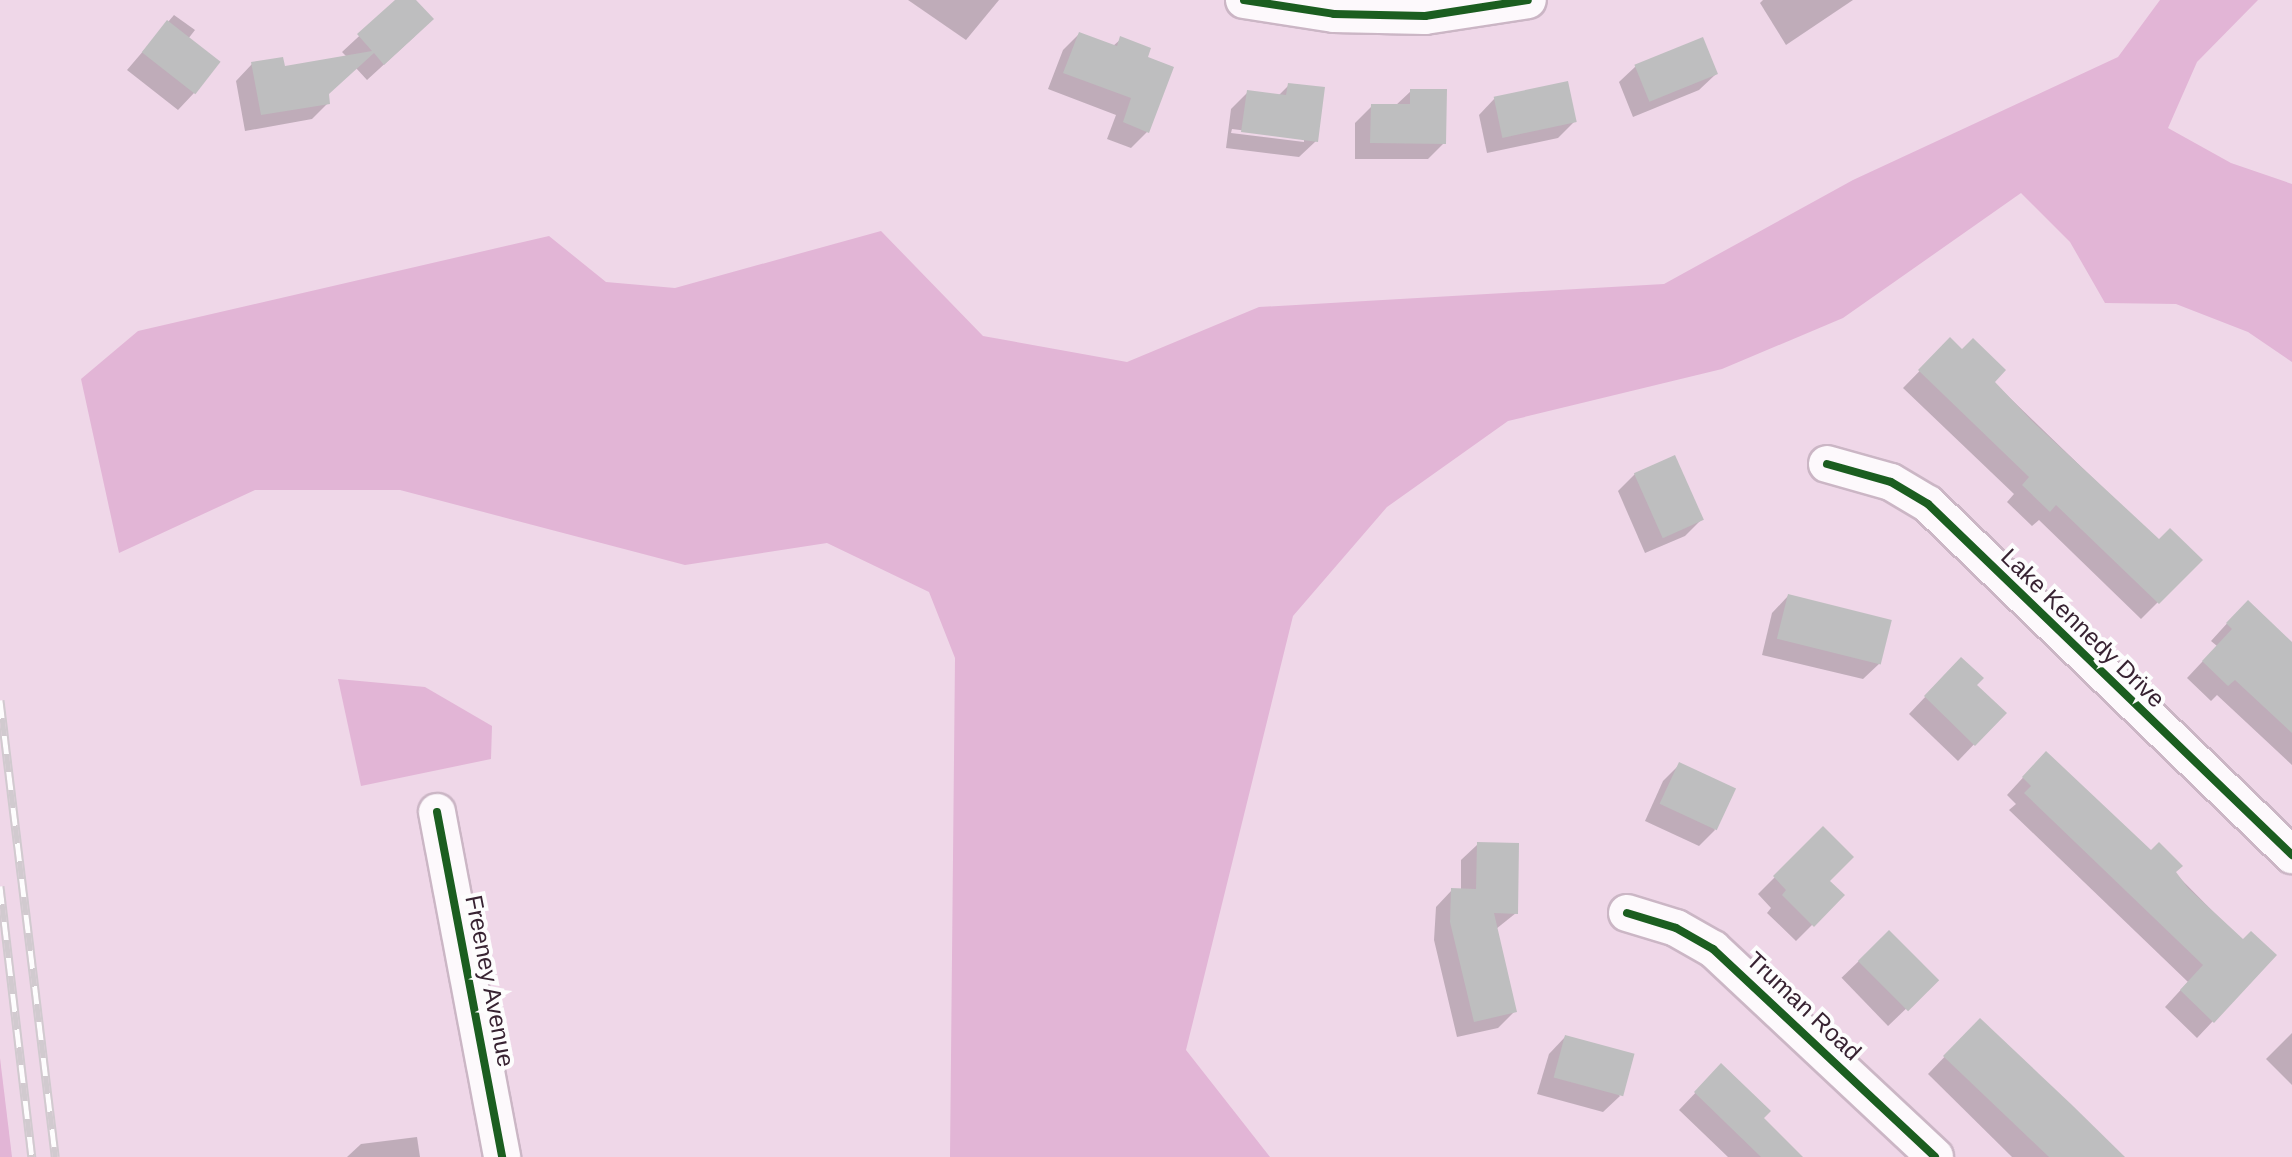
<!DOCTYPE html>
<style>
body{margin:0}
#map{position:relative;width:2292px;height:1157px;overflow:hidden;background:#efd7e8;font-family:Helvetica,sans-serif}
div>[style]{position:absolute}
.green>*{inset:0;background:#e2b5d6}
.shadow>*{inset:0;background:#0003;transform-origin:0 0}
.building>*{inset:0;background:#bebebf;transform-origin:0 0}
.roads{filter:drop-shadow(2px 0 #cbb6c5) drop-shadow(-2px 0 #cbb6c5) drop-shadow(0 2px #cbb6c5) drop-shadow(0 -2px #cbb6c5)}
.street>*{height:36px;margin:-18px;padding:0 18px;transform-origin:18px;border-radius:18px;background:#fdf9fc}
.rail>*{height:9px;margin-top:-4.5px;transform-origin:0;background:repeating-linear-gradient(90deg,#fdfdfd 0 18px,#d1cacf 0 36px);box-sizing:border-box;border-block:2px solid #d1cacf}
.cycleway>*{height:8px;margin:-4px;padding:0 4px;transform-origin:4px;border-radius:4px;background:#1b5e20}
span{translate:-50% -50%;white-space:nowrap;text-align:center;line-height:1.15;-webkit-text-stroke:8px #fdfdfd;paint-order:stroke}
.street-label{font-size:24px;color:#382332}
</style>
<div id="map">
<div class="green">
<i style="clip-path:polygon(2160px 0,2258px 0,2197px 62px,2168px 128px,2231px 163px,2292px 184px,2292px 362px,2248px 332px,2176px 304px,2105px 303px,2070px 242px,2021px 193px,1843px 318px,1722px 369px,1508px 421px,1387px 507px,1293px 616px,1186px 1050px,1270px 1157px,950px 1157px,955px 658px,929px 592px,827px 543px,685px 565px,400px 490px,255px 490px,119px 553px,81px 379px,138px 331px,549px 236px,606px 282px,675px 288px,881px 231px,983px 336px,1127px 362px,1259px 307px,1664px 284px,1853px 180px,2118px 57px)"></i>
<i style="clip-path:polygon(338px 679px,425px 687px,492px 726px,491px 759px,361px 786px)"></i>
<i style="clip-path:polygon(0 1058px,12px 1157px,0 1157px)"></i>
</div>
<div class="shadow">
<i style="clip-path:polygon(398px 0,413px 0,415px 36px,367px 80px,356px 68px,327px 94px,328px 103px,312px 119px,245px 131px,236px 81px,252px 64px,283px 69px,347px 57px,342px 52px)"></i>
<i style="clip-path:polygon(908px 0,999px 0,966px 40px)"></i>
<i style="clip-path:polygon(1763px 0,1853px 0,1786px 45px,1760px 3px)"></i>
<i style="clip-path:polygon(174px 15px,195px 30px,188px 39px,194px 93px,178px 110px,127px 70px)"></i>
<i style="clip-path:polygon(1079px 34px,1113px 46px,1121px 39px,1145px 58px,1148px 131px,1131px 148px,1107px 139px,1116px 115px,1048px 89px,1063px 50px)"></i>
<i style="clip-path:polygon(1636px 66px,1716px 74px,1699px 90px,1633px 117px,1619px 82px)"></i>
<i style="clip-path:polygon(evenodd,1289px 85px,1316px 141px,1299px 157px,1226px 148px,1231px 109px,1248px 92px,1278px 96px,1289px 85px,1232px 129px,1304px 138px,1304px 142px,1231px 133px,1232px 129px)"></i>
<i style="clip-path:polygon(1411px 91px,1444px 143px,1428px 159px,1355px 159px,1355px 123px,1372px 106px,1395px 106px)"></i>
<i style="clip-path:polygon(1495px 98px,1575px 121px,1558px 138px,1487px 153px,1479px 115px)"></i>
<i style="clip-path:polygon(1950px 340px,2159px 542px,2200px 560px,2141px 619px,2039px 520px,2032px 526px,2007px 502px,2014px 494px,1903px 388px)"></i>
<i style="clip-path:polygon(1635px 474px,1701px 520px,1685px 536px,1645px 553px,1618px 491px)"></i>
<i style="clip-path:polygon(1788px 596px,1880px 663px,1863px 679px,1762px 655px,1772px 613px)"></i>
<i style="clip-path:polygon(2231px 619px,2292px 644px,2292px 765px,2217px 695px,2211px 701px,2187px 678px,2217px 646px,2211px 641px)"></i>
<i style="clip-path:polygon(1945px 676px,1974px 685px,2004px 713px,1958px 761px,1909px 714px)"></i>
<i style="clip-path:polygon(1679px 765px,1715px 830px,1699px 846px,1645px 821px,1663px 781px)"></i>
<i style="clip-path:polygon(2030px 770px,2174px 872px,2243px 942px,2213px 1021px,2197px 1038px,2165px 1007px,2188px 982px,2009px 810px,2016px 804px,2007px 795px)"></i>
<i style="clip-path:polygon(1823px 829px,1828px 881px,1842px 895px,1796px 941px,1767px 913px,1771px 908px,1758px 894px)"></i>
<i style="clip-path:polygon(1478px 844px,1516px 913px,1496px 929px,1515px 1011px,1498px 1028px,1457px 1037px,1434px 940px,1436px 907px,1452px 890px,1461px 891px,1461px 860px)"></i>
<i style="left:1889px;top:932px;width:67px;height:66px;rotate:46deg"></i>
<i style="clip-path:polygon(1980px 1020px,2122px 1157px,2012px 1157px,1928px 1074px)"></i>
<i style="clip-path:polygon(2292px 1033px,2292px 1085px,2266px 1059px)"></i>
<i style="clip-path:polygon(1565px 1037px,1620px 1096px,1603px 1112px,1537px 1094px,1549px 1054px)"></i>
<i style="clip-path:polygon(1721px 1066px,1761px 1118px,1800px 1157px,1728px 1157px,1679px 1110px)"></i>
<i style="clip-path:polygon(417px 1137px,420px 1157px,347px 1157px,361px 1144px)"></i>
</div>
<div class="building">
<i style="clip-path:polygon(395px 0,416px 0,434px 19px,384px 65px,374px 53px,329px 94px,330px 104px,261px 115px,251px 62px,283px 57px,285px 66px,372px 51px,357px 34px)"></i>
<i style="left:167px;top:20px;width:68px;height:41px;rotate:38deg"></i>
<i style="clip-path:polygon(1079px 32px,1117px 46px,1120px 36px,1151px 48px,1148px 57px,1174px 67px,1149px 133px,1123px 122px,1131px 98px,1063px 73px)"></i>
<i style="left:1703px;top:37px;width:40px;height:74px;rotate:68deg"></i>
<i style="left:1568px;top:81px;width:42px;height:76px;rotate:78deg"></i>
<i style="clip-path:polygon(1288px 83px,1325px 87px,1318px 142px,1241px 132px,1247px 90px,1286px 95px)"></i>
<i style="clip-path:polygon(1410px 89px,1447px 89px,1446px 144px,1370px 143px,1371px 104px,1410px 104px)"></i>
<i style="clip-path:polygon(1950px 337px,1962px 349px,1973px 338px,2006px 370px,1995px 382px,2031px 420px,2159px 539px,2170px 528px,2203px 560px,2159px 604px,2056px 505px,2050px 512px,2022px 485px,2029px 477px,1918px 370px)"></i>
<i style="left:1675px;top:455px;width:71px;height:45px;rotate:66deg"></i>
<i style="left:1788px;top:594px;width:107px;height:46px;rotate:14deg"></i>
<i style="clip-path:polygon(2248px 600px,2292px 642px,2292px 733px,2235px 680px,2228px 686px,2202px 661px,2232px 629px,2226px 623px)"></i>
<i style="clip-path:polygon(1961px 657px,1984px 678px,1977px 685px,2007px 713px,1975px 746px,1924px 696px)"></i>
<i style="clip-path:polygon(2046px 751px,2151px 850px,2159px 842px,2183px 866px,2176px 872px,2188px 888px,2243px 939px,2251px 931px,2277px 955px,2214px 1023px,2180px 990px,2203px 965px,2024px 793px,2031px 786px,2022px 777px)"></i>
<i style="left:1679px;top:762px;width:63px;height:46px;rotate:25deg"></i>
<i style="clip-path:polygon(1823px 826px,1854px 857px,1830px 881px,1845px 895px,1814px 927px,1782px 895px,1786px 890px,1773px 876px)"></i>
<i style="clip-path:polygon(1477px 842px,1519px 843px,1518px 914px,1494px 913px,1517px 1012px,1474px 1022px,1450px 922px,1451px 888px,1476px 889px)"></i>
<i style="left:1889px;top:930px;width:71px;height:44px;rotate:45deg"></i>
<i style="clip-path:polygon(1980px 1018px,2072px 1105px,2125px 1157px,2049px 1157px,1943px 1056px)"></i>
<i style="left:1565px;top:1035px;width:72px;height:44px;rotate:15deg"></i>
<i style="clip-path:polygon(1721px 1063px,1771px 1111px,1764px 1118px,1803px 1157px,1761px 1157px,1694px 1092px)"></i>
</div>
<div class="roads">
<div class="street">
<i style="left:1244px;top:0;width:91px;rotate:8.8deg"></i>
<i style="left:1334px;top:14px;width:91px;rotate:1.3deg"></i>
<i style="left:1425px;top:16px;width:104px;rotate:-8.8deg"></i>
<i style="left:1827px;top:464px;width:66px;rotate:15.7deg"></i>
<i style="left:1891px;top:482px;width:43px;rotate:30.7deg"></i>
<i style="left:1928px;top:504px;width:506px;rotate:43.96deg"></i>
<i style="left:437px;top:812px;width:351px;rotate:79.3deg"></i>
<i style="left:1627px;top:913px;width:51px;rotate:17deg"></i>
<i style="left:1676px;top:928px;width:43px;rotate:29.6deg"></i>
<i style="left:1713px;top:949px;width:304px;rotate:43.1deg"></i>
</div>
</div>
<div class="rail">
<i style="left:0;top:700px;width:460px;rotate:83.1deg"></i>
<i style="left:0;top:886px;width:273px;rotate:83.3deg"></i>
</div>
<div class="cycleway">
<i style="left:1244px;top:0;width:91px;rotate:8.8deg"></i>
<i style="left:1334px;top:14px;width:91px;rotate:1.3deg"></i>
<i style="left:1425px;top:16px;width:104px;rotate:-8.8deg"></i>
<i style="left:1827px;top:464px;width:66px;rotate:15.7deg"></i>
<i style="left:1891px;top:482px;width:43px;rotate:30.7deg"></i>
<i style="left:1928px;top:504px;width:506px;rotate:43.96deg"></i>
<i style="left:437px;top:812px;width:351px;rotate:79.3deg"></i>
<i style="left:1627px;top:913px;width:51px;rotate:17deg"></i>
<i style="left:1676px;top:928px;width:43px;rotate:29.6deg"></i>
<i style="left:1713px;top:949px;width:304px;rotate:43.1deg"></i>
</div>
<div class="street-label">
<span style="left:2083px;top:628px;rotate:44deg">Lake Kennedy Drive</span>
<span style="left:490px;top:981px;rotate:79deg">Freeney Avenue</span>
<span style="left:1804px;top:1006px;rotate:43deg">Truman Road</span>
</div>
</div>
